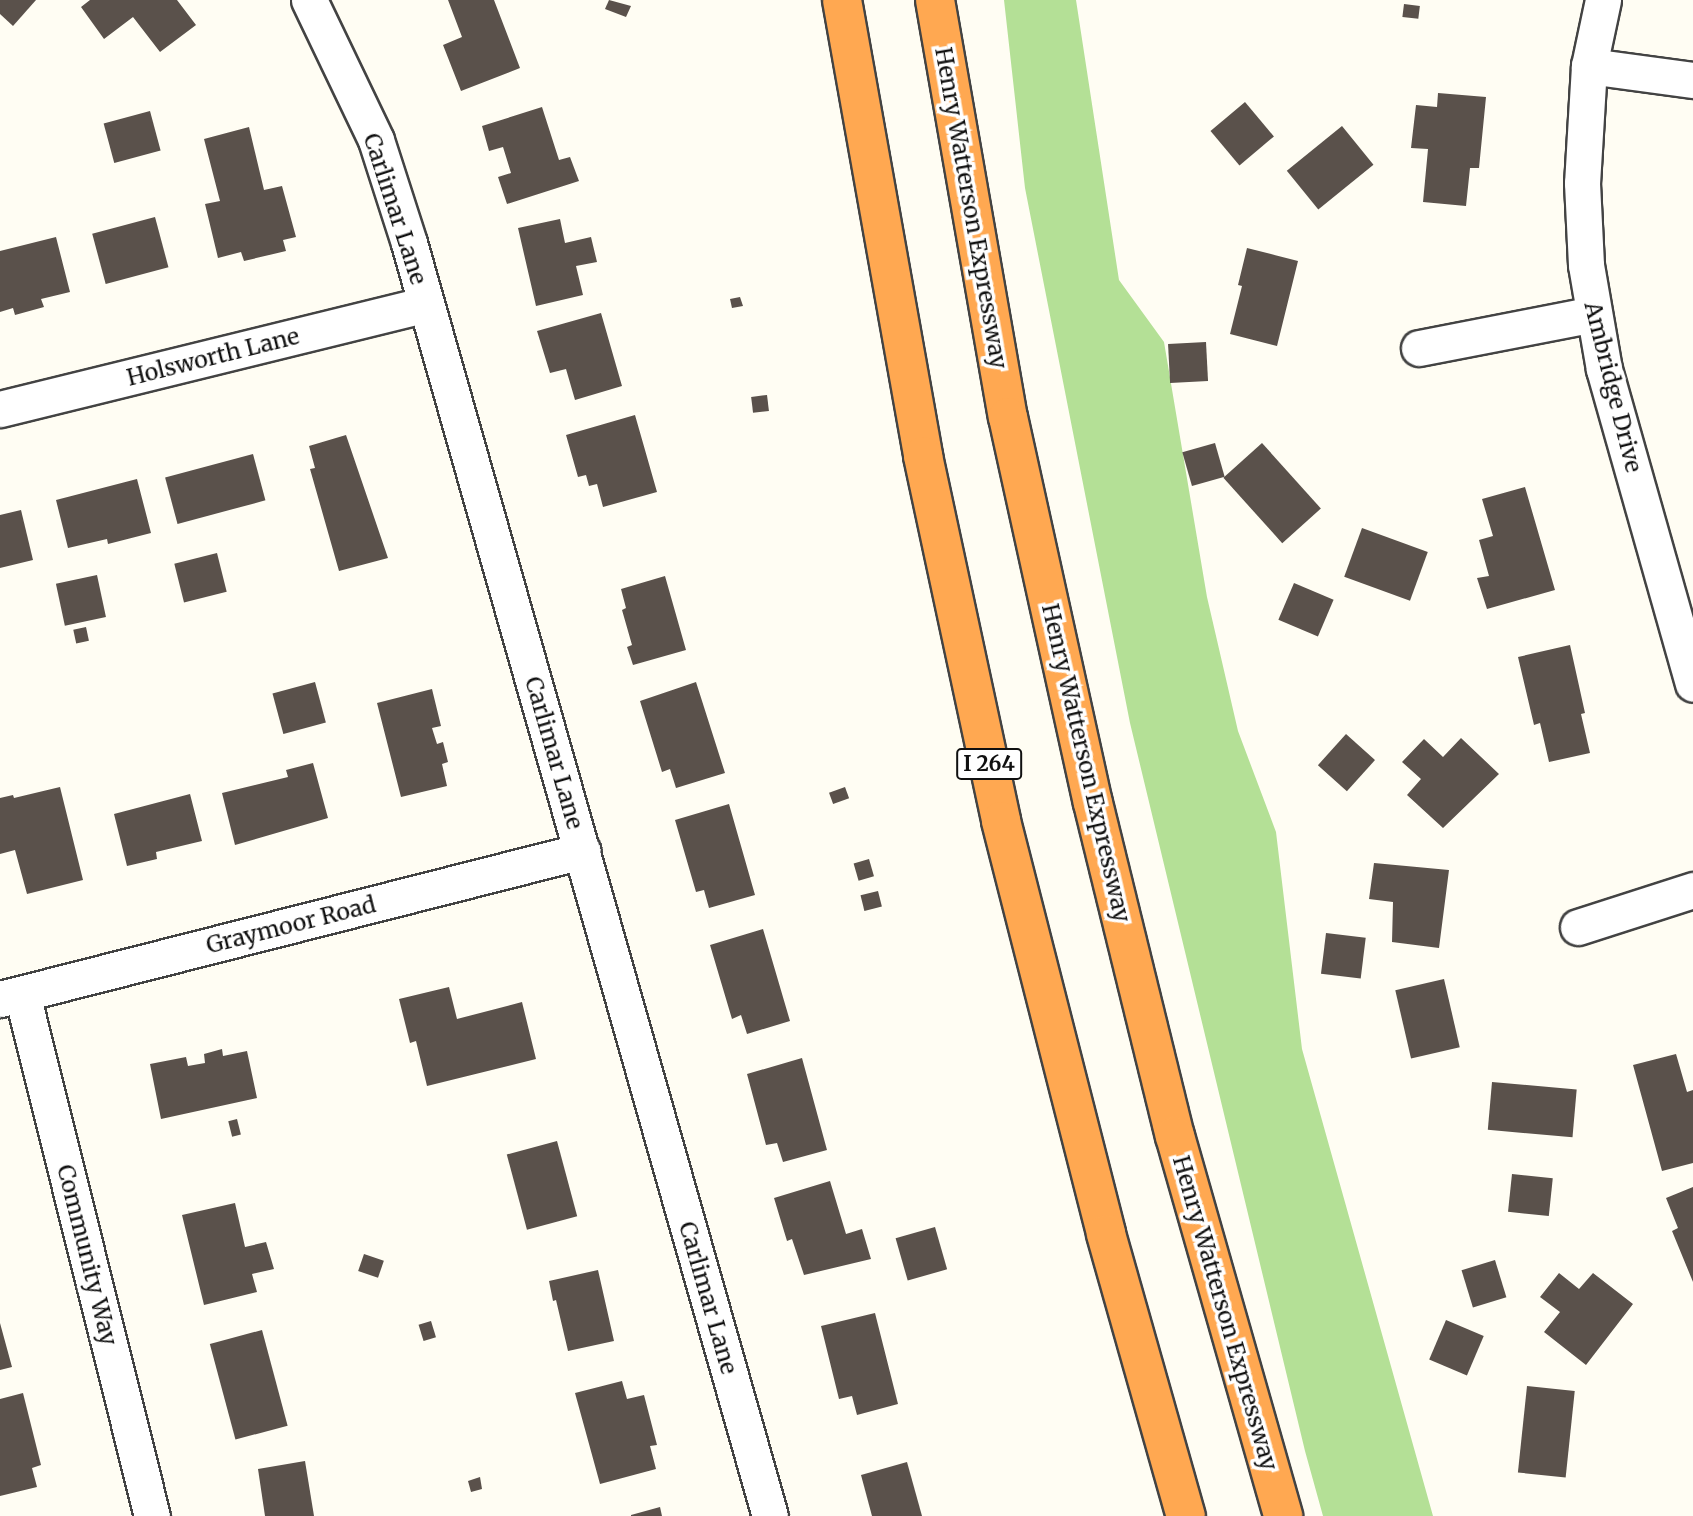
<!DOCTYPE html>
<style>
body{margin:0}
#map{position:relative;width:1693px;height:1516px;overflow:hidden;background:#fffdf3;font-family:Merriweather,serif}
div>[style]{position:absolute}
.forest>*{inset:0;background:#b4e096}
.building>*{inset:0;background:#5a514b;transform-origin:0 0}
.roads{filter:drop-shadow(2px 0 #434343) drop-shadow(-2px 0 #434343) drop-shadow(0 2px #434343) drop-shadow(0 -2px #434343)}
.street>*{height:35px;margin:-17.5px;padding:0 17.5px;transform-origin:17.5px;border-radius:17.5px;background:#fff}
.highway>*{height:38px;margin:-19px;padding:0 19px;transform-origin:19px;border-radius:19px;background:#ffa851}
span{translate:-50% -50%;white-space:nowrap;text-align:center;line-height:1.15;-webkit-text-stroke:7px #fff;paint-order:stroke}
.shield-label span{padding:2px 5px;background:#fff;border:2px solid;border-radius:5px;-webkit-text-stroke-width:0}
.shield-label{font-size:21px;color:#101010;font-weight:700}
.street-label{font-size:23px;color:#101010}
</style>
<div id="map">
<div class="forest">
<i style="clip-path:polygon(1004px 0,1076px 0,1119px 280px,1164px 342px,1207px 597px,1238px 731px,1276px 832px,1302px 1049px,1433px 1516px,1323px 1516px,1305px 1451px,1130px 723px,1025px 188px)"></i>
</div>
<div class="building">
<i style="clip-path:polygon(0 0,36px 0,13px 26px,0 14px)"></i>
<i style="clip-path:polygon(90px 0,177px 0,196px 25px,160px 52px,133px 17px,104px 39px,81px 7px)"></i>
<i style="clip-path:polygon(448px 0,494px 0,520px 68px,461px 91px,443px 45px,462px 37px)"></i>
<i style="clip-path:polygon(609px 0,631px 6px,626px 17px,605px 9px)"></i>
<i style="left:1404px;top:4px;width:16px;height:13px;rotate:7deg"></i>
<i style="clip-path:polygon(1438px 93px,1486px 97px,1479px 168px,1470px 168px,1466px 206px,1423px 202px,1428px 149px,1411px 148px,1416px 105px,1437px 107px)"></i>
<i style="left:1245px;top:102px;width:45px;height:45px;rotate:50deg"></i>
<i style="clip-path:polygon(542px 107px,559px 160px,570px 157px,579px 181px,507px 204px,498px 177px,511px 173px,503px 147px,489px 151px,482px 126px)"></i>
<i style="left:150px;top:111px;width:41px;height:48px;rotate:75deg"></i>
<i style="left:1342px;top:126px;width:50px;height:71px;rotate:51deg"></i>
<i style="clip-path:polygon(249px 127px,264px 190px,282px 186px,296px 237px,283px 240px,286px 251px,244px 261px,241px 252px,218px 258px,205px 204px,220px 201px,204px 139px)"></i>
<i style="left:155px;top:217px;width:52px;height:65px;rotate:75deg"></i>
<i style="clip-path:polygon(560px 219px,565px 243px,591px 237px,597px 262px,576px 266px,583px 295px,536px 306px,518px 228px)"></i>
<i style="clip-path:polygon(56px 237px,70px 292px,41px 299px,44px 307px,15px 315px,13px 308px,0 312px,0 251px)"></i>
<i style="clip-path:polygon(1247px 248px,1298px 261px,1277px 346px,1230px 334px,1242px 286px,1238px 285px)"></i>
<i style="clip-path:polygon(740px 297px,743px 306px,732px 308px,730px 299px)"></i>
<i style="clip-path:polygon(601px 313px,622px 386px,575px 400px,566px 369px,550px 373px,537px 331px)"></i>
<i style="left:1206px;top:342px;width:39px;height:38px;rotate:87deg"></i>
<i style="left:767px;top:395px;width:16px;height:16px;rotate:83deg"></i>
<i style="clip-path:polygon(635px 415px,657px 492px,603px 507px,597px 484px,589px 486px,586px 475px,578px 477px,566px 435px)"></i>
<i style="clip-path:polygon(346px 435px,388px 558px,339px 571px,310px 469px,315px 468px,309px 446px)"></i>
<i style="left:1215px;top:443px;width:35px;height:34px;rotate:74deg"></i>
<i style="left:1262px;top:443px;width:88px;height:52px;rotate:48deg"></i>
<i style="left:253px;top:454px;width:48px;height:91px;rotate:75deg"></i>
<i style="clip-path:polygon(137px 479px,151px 533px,108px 544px,107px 539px,68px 548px,56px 500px)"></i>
<i style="clip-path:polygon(1525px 487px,1555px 590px,1487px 609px,1477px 578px,1489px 576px,1479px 540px,1493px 536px,1482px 499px)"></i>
<i style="clip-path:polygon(21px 510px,33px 560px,0 568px,0 515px)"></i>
<i style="left:1362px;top:528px;width:70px;height:52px;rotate:20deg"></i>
<i style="left:217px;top:553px;width:40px;height:44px;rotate:76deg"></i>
<i style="left:97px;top:575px;width:43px;height:42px;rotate:78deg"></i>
<i style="clip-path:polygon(665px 576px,686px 650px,633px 665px,627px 647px,632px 645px,622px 610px,626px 608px,621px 589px)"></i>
<i style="left:1294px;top:583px;width:43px;height:40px;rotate:23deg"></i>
<i style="left:86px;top:627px;width:14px;height:13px;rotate:78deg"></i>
<i style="clip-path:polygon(1570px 645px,1585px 713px,1581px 714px,1590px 753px,1549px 762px,1540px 723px,1534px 725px,1518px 657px)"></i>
<i style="left:315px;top:682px;width:42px;height:44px;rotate:75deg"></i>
<i style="clip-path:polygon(696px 682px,725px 773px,676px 788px,670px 769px,662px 772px,640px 701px)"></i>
<i style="clip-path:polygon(432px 689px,441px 726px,432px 728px,437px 744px,443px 742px,448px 762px,442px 764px,447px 786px,401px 797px,377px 703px)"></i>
<i style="left:1346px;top:734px;width:39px;height:42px;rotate:42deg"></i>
<i style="clip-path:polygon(1461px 738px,1499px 774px,1443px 828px,1407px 795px,1421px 779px,1402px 762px,1424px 739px,1443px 757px)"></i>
<i style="clip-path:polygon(313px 763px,328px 818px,235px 845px,222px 793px,288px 777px,286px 770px)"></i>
<i style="clip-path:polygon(60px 787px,83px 880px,27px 894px,15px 850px,0 854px,0 798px,13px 795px,14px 798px)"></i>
<i style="left:845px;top:787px;width:12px;height:17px;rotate:70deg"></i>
<i style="clip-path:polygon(190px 794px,202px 841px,156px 852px,157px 859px,127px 866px,114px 814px)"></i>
<i style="clip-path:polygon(729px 804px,755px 895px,709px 908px,704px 890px,696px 892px,675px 820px)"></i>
<i style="left:869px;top:859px;width:18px;height:16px;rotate:74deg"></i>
<i style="clip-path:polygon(1374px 863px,1449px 870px,1439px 948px,1392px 942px,1393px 902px,1369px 899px)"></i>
<i style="left:878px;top:891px;width:16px;height:18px;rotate:76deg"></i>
<i style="clip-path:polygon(763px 929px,790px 1021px,747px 1034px,741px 1015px,732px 1019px,710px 945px)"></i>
<i style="left:1326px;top:933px;width:40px;height:41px;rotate:7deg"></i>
<i style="left:1444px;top:979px;width:70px;height:50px;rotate:77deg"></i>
<i style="clip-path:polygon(449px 987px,457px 1019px,522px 1002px,536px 1059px,427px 1086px,416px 1041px,410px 1043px,399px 999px)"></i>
<i style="clip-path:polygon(222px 1049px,223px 1056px,247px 1051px,257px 1098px,161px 1119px,150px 1064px,186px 1057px,188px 1066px,205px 1063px,204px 1054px)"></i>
<i style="clip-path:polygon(1676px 1054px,1687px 1092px,1693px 1090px,1693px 1163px,1662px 1171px,1633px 1065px)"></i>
<i style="clip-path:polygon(802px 1058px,827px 1150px,783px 1162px,777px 1143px,766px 1145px,747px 1074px)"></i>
<i style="left:1492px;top:1082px;width:85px;height:48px;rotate:5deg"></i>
<i style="left:237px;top:1119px;width:16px;height:9px;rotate:76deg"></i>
<i style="left:557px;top:1141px;width:78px;height:52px;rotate:75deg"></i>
<i style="left:1512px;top:1174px;width:41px;height:38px;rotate:6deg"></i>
<i style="clip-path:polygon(830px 1181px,846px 1234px,862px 1229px,871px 1259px,804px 1275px,792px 1239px,787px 1241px,774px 1198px)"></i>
<i style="clip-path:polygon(1693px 1187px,1693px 1282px,1672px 1231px,1678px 1228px,1666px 1198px)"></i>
<i style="clip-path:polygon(235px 1203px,245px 1247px,266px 1242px,274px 1269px,252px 1274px,257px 1292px,204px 1305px,182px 1215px)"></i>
<i style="left:935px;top:1227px;width:44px;height:41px;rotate:74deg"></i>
<i style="left:364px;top:1254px;width:21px;height:18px;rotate:19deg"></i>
<i style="left:1495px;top:1260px;width:39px;height:35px;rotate:73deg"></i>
<i style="clip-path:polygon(598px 1270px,614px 1341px,568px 1351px,556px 1300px,553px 1301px,549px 1281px)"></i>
<i style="clip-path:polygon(1559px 1273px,1579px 1289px,1593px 1273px,1633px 1304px,1586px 1365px,1544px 1332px,1560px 1312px,1540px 1297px)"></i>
<i style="clip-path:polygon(875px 1313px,898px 1404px,857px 1415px,852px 1396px,839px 1399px,821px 1326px)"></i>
<i style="left:1446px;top:1320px;width:41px;height:43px;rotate:23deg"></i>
<i style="left:431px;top:1321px;width:17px;height:13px;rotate:73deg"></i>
<i style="clip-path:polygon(0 1323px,12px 1367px,0 1370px)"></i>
<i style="left:262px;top:1330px;width:99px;height:54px;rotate:75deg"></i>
<i style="clip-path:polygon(622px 1381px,627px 1399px,644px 1395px,657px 1445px,650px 1446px,656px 1469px,600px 1484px,575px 1393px)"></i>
<i style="left:1527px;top:1386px;width:48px;height:87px;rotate:6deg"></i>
<i style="clip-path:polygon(23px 1393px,41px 1465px,32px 1468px,37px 1487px,0 1496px,0 1399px)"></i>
<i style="clip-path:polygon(305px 1461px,314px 1516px,265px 1516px,258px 1469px)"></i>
<i style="clip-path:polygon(907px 1462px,922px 1516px,872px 1516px,861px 1475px)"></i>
<i style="clip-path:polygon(480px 1477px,482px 1489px,471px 1492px,468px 1481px)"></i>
<i style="clip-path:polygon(660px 1507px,662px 1516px,631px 1516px,631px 1515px)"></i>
</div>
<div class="roads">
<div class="street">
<i style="left:309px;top:0;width:155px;rotate:64.4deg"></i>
<i style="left:376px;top:140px;width:108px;rotate:72.2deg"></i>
<i style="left:409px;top:243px;width:1323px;rotate:74.17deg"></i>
<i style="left:1603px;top:0;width:67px;rotate:102deg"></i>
<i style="left:1589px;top:66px;width:117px;rotate:93.4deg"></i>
<i style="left:1582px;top:183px;width:82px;rotate:87.2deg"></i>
<i style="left:1586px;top:265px;width:106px;rotate:80.2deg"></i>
<i style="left:1604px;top:369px;width:327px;rotate:74.2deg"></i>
<i style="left:1589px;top:66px;width:105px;rotate:7.7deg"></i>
<i style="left:1419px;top:348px;width:178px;rotate:-11deg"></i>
<i style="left:0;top:409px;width:438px;rotate:-13.8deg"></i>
<i style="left:1578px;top:927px;width:121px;rotate:-17.8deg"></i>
<i style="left:22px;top:994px;width:538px;rotate:76.02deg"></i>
<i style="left:0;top:999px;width:601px;rotate:-14.27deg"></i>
</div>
<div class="highway">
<i style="left:842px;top:0;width:463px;rotate:79.9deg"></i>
<i style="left:923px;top:456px;width:373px;rotate:77.9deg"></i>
<i style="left:1001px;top:821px;width:426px;rotate:75.7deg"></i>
<i style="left:1106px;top:1234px;width:293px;rotate:74.2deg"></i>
<i style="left:935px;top:0;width:423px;rotate:80.1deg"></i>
<i style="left:1008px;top:417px;width:395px;rotate:77.6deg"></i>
<i style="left:1093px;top:803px;width:343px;rotate:76.2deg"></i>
<i style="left:1175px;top:1136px;width:395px;rotate:74.1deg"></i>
</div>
</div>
<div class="shield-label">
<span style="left:989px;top:764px">I 264</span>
</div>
<div class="street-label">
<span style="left:971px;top:208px;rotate:80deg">Henry Watterson Expressway</span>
<span style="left:395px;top:209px;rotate:72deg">Carlimar Lane</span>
<span style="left:213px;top:357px;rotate:-14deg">Holsworth Lane</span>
<span style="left:1613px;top:387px;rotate:76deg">Ambridge Drive</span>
<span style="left:554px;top:753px;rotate:74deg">Carlimar Lane</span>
<span style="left:1086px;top:763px;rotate:77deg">Henry Watterson Expressway</span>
<span style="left:291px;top:925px;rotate:-14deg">Graymoor Road</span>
<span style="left:87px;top:1255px;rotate:76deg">Community Way</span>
<span style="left:708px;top:1298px;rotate:74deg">Carlimar Lane</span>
<span style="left:1225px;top:1313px;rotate:74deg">Henry Watterson Expressway</span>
</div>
</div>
